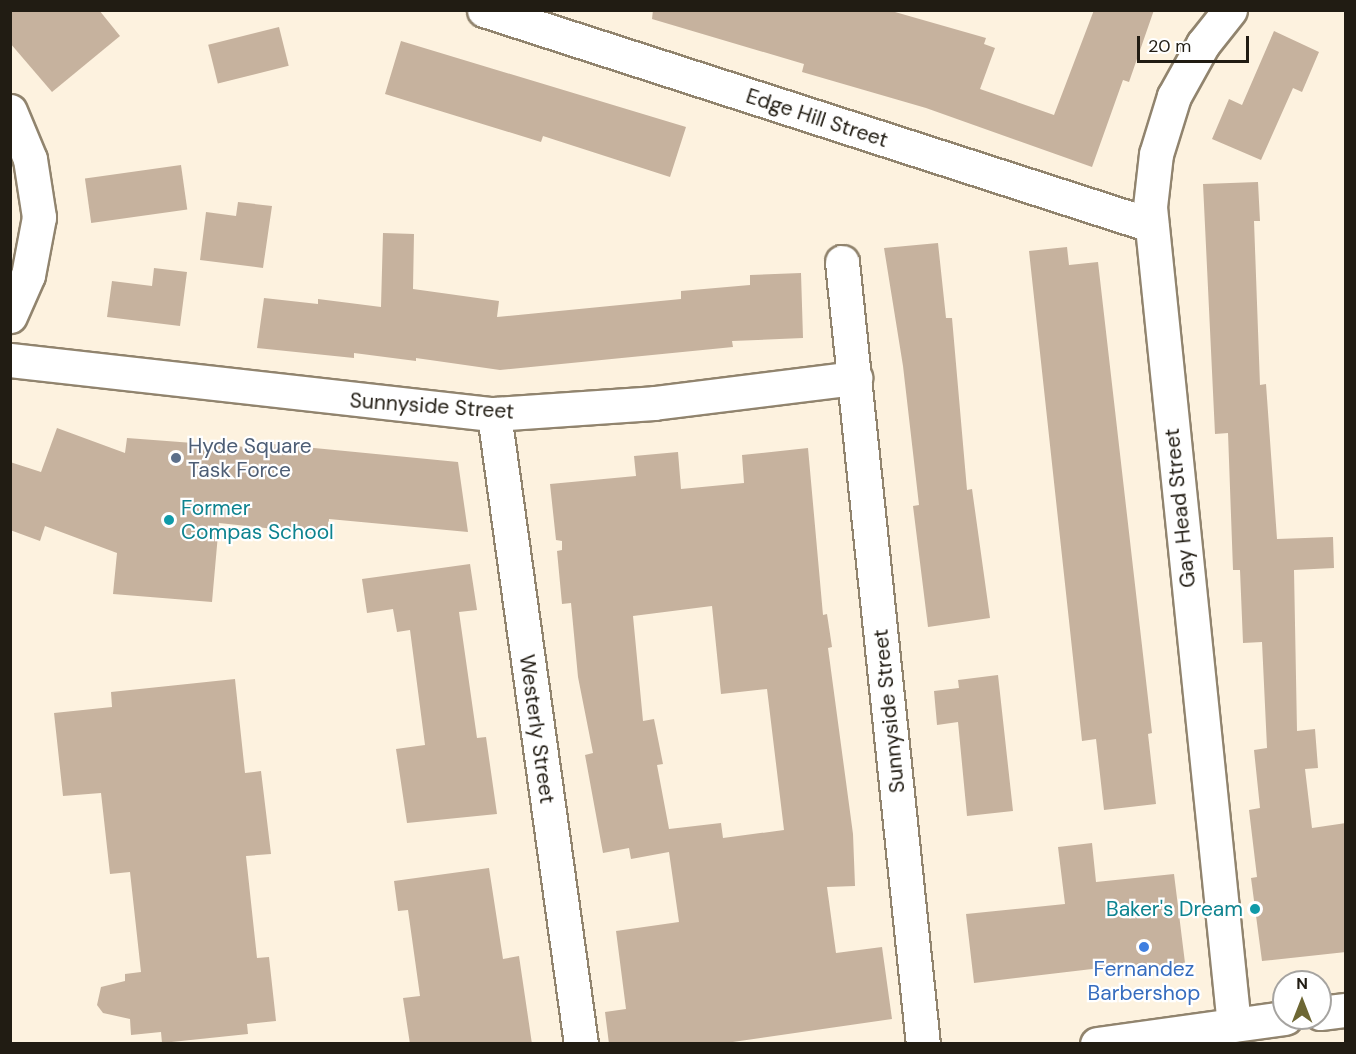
<!DOCTYPE html>
<style>
body{margin:0}
#map{position:relative;width:1356px;height:1054px;overflow:hidden;background:#fdf2df;font-family:"DM Sans",sans-serif}
div>[style]{position:absolute}
.building>*{inset:0;background:#c6b29e;transform-origin:0 0}
.roads{filter:drop-shadow(2px 0 #91846e) drop-shadow(-2px 0 #91846e) drop-shadow(0 2px #91846e) drop-shadow(0 -2px #91846e)}
.minor>*{height:33px;margin:-16.5px;padding:0 16.5px;transform-origin:16.5px;border-radius:16.5px;background:#fff}
.secondary>*{height:33px;margin:-16.5px;padding:0 16.5px;transform-origin:16.5px;border-radius:16.5px;background:#fff}
.dots>*{width:16px;height:16px;translate:-50% -50%;box-sizing:border-box;border:3px solid #fff;border-radius:50%}
span{translate:-50% -50%;white-space:nowrap;text-align:center;line-height:1.15;-webkit-text-stroke:4.5px #fff;paint-order:stroke}
.street-label{font-size:21px;color:#211c13}
.service-label{font-size:21px;color:#4e5e75}
.left{translate:0 -50%;text-align:left}
.culture-label{font-size:21px;color:#0d838f}
.right{translate:-100% -50%;text-align:right}
.shop-label{font-size:21px;color:#366cbe}
.frame{position:absolute;inset:0;border:12px solid #211c13;pointer-events:none}
.north{position:absolute;left:1272px;top:970px;width:60px;height:60px;box-sizing:border-box;background:#fff;border:2px solid #a6a4a1;border-radius:50%;rotate:0deg;font-size:16px;font-weight:700;line-height:24px;text-align:center;color:#211c13}
.north::after{content:'';display:block;margin:auto;width:21px;height:27px;background:#6d6734;clip-path:polygon(50% 0,100% 100%,50% 72%,0 100%)}
.scale{position:absolute;left:1137px;top:36px;width:112px;height:27px;box-sizing:border-box;border:3px solid #211c13;border-top:0;padding-left:8px;font-size:18px;line-height:21px;white-space:nowrap;color:#211c13;-webkit-text-stroke:4px #fff;paint-order:stroke}
</style>
<div id="map">
<div class="building">
<i style="clip-path:polygon(10px 10px,99px 10px,120px 36px,52px 92px,10px 43px)"></i>
<i style="clip-path:polygon(653px 10px,888px 10px,986px 38px,984px 44px,995px 48px,980px 89px,1054px 115px,1094px 10px,1154px 10px,1129px 82px,1123px 80px,1092px 167px,926px 108px,802px 72px,804px 64px,652px 19px)"></i>
<i style="left:279px;top:27px;width:40px;height:73px;rotate:76deg"></i>
<i style="clip-path:polygon(1274px 31px,1319px 52px,1302px 92px,1293px 88px,1261px 160px,1212px 139px,1229px 99px,1242px 105px)"></i>
<i style="clip-path:polygon(401px 41px,686px 127px,670px 177px,543px 136px,541px 142px,385px 94px)"></i>
<i style="left:181px;top:165px;width:45px;height:97px;rotate:82deg"></i>
<i style="clip-path:polygon(1258px 182px,1260px 221px,1254px 221px,1260px 385px,1266px 384px,1277px 539px,1333px 537px,1334px 568px,1294px 570px,1297px 731px,1315px 729px,1318px 768px,1305px 769px,1312px 828px,1346px 823px,1346px 952px,1262px 961px,1251px 878px,1257px 877px,1249px 810px,1260px 808px,1254px 750px,1267px 748px,1262px 642px,1243px 643px,1240px 570px,1233px 570px,1228px 433px,1215px 434px,1203px 184px)"></i>
<i style="clip-path:polygon(238px 202px,272px 206px,263px 268px,200px 260px,206px 212px,236px 216px)"></i>
<i style="clip-path:polygon(383px 233px,414px 234px,413px 289px,499px 301px,497px 317px,681px 299px,681px 291px,750px 285px,750px 275px,801px 273px,803px 338px,732px 341px,733px 347px,500px 370px,416px 358px,416px 361px,354px 353px,354px 358px,257px 348px,264px 298px,318px 304px,318px 299px,381px 307px)"></i>
<i style="clip-path:polygon(938px 243px,946px 318px,952px 318px,967px 490px,972px 489px,990px 618px,928px 627px,913px 506px,919px 505px,903px 366px,884px 248px)"></i>
<i style="clip-path:polygon(1067px 247px,1069px 265px,1098px 262px,1152px 733px,1148px 734px,1156px 804px,1104px 810px,1096px 739px,1082px 741px,1029px 251px)"></i>
<i style="clip-path:polygon(154px 268px,187px 272px,180px 326px,107px 317px,112px 281px,152px 286px)"></i>
<i style="clip-path:polygon(57px 428px,125px 453px,127px 438px,272px 449px,273px 444px,458px 462px,468px 532px,329px 519px,328px 535px,219px 523px,212px 602px,113px 594px,117px 553px,45px 526px,40px 541px,10px 530px,10px 462px,41px 472px)"></i>
<i style="clip-path:polygon(evenodd,808px 448px,823px 615px,827px 614px,832px 647px,828px 648px,853px 834px,855px 886px,827px 887px,836px 953px,882px 947px,892px 1019px,719px 1044px,609px 1044px,605px 1012px,626px 1009px,616px 931px,679px 922px,669px 852px,631px 859px,629px 848px,603px 853px,585px 755px,593px 753px,578px 677px,571px 603px,562px 604px,557px 551px,562px 550px,562px 541px,556px 540px,550px 484px,636px 476px,634px 456px,678px 452px,681px 489px,744px 483px,742px 455px,808px 448px,712px 606px,721px 694px,767px 689px,784px 830px,723px 838px,721px 823px,669px 829px,657px 765px,663px 764px,654px 719px,643px 721px,633px 616px,712px 606px)"></i>
<i style="clip-path:polygon(470px 564px,477px 610px,459px 612px,477px 738px,486px 737px,497px 814px,407px 823px,396px 749px,425px 745px,410px 630px,397px 632px,393px 609px,367px 613px,362px 579px)"></i>
<i style="clip-path:polygon(998px 675px,1013px 811px,967px 816px,958px 722px,937px 725px,934px 691px,959px 688px,958px 680px)"></i>
<i style="clip-path:polygon(235px 679px,245px 773px,261px 771px,271px 854px,246px 856px,257px 958px,269px 957px,276px 1021px,247px 1024px,248px 1034px,162px 1043px,161px 1032px,131px 1035px,130px 1019px,103px 1013px,97px 1005px,101px 987px,125px 981px,125px 974px,141px 972px,130px 872px,110px 874px,101px 793px,63px 796px,54px 713px,112px 707px,111px 692px)"></i>
<i style="clip-path:polygon(1092px 843px,1096px 882px,1174px 874px,1185px 963px,1126px 970px,1126px 965px,974px 983px,966px 914px,1065px 904px,1058px 847px)"></i>
<i style="clip-path:polygon(489px 868px,503px 959px,519px 956px,532px 1044px,410px 1044px,403px 998px,420px 996px,408px 910px,398px 911px,394px 881px)"></i>
</div>
<div class="roads">
<div class="minor">
<i style="left:484px;top:10px;width:701px;rotate:17.87deg"></i>
<i style="left:1230px;top:10px;width:43px;rotate:128.5deg"></i>
<i style="left:1203px;top:44px;width:60px;rotate:119.1deg"></i>
<i style="left:1174px;top:96px;width:61px;rotate:107.2deg"></i>
<i style="left:1156px;top:154px;width:53px;rotate:96.5deg"></i>
<i style="left:1150px;top:207px;width:822px;rotate:84.14deg"></i>
<i style="left:10px;top:111px;width:52px;rotate:67.4deg"></i>
<i style="left:30px;top:159px;width:59px;rotate:81.2deg"></i>
<i style="left:39px;top:217px;width:59px;rotate:100.7deg"></i>
<i style="left:28px;top:275px;width:45px;rotate:113.7deg"></i>
<i style="left:842px;top:262px;width:786px;rotate:84.09deg"></i>
<i style="left:10px;top:360px;width:487px;rotate:6.4deg"></i>
<i style="left:494px;top:414px;width:160px;rotate:-3.9deg"></i>
<i style="left:654px;top:403px;width:203px;rotate:-7.1deg"></i>
<i style="left:494px;top:414px;width:636px;rotate:82.14deg"></i>
</div>
<div class="secondary">
<i style="left:1320px;top:1013px;width:26px;rotate:-7deg"></i>
<i style="left:1097px;top:1044px;width:190px;rotate:-7.9deg"></i>
</div>
</div>
<div class="dots">
<i style="left:176px;top:458px;background:#5c6f8a"></i>
<i style="left:169px;top:520px;background:#0f9aa8"></i>
<i style="left:1255px;top:909px;background:#0f9aa8"></i>
<i style="left:1144px;top:947px;background:#3f7fe0"></i>
</div>
<div class="street-label">
<span style="left:817px;top:118px;rotate:18deg">Edge Hill Street</span>
<span style="left:432px;top:406px;rotate:4deg">Sunnyside Street</span>
<span style="left:1180px;top:508px;rotate:-96deg">Gay Head Street</span>
<span style="left:889px;top:711px;rotate:-96deg">Sunnyside Street</span>
<span style="left:537px;top:729px;rotate:82deg">Westerly Street</span>
</div>
<div class="service-label">
<span class="left" style="left:188px;top:458px">Hyde Square<br>Task Force</span>
</div>
<div class="culture-label">
<span class="left" style="left:181px;top:520px">Former<br>Compas School</span>
<span class="right" style="left:1243px;top:909px">Baker's Dream</span>
</div>
<div class="shop-label">
<span style="left:1144px;top:981px">Fernandez<br>Barbershop</span>
</div>
<div class="frame"></div>
<div class="north">N</div>
<div class="scale">20 m</div>
</div>
